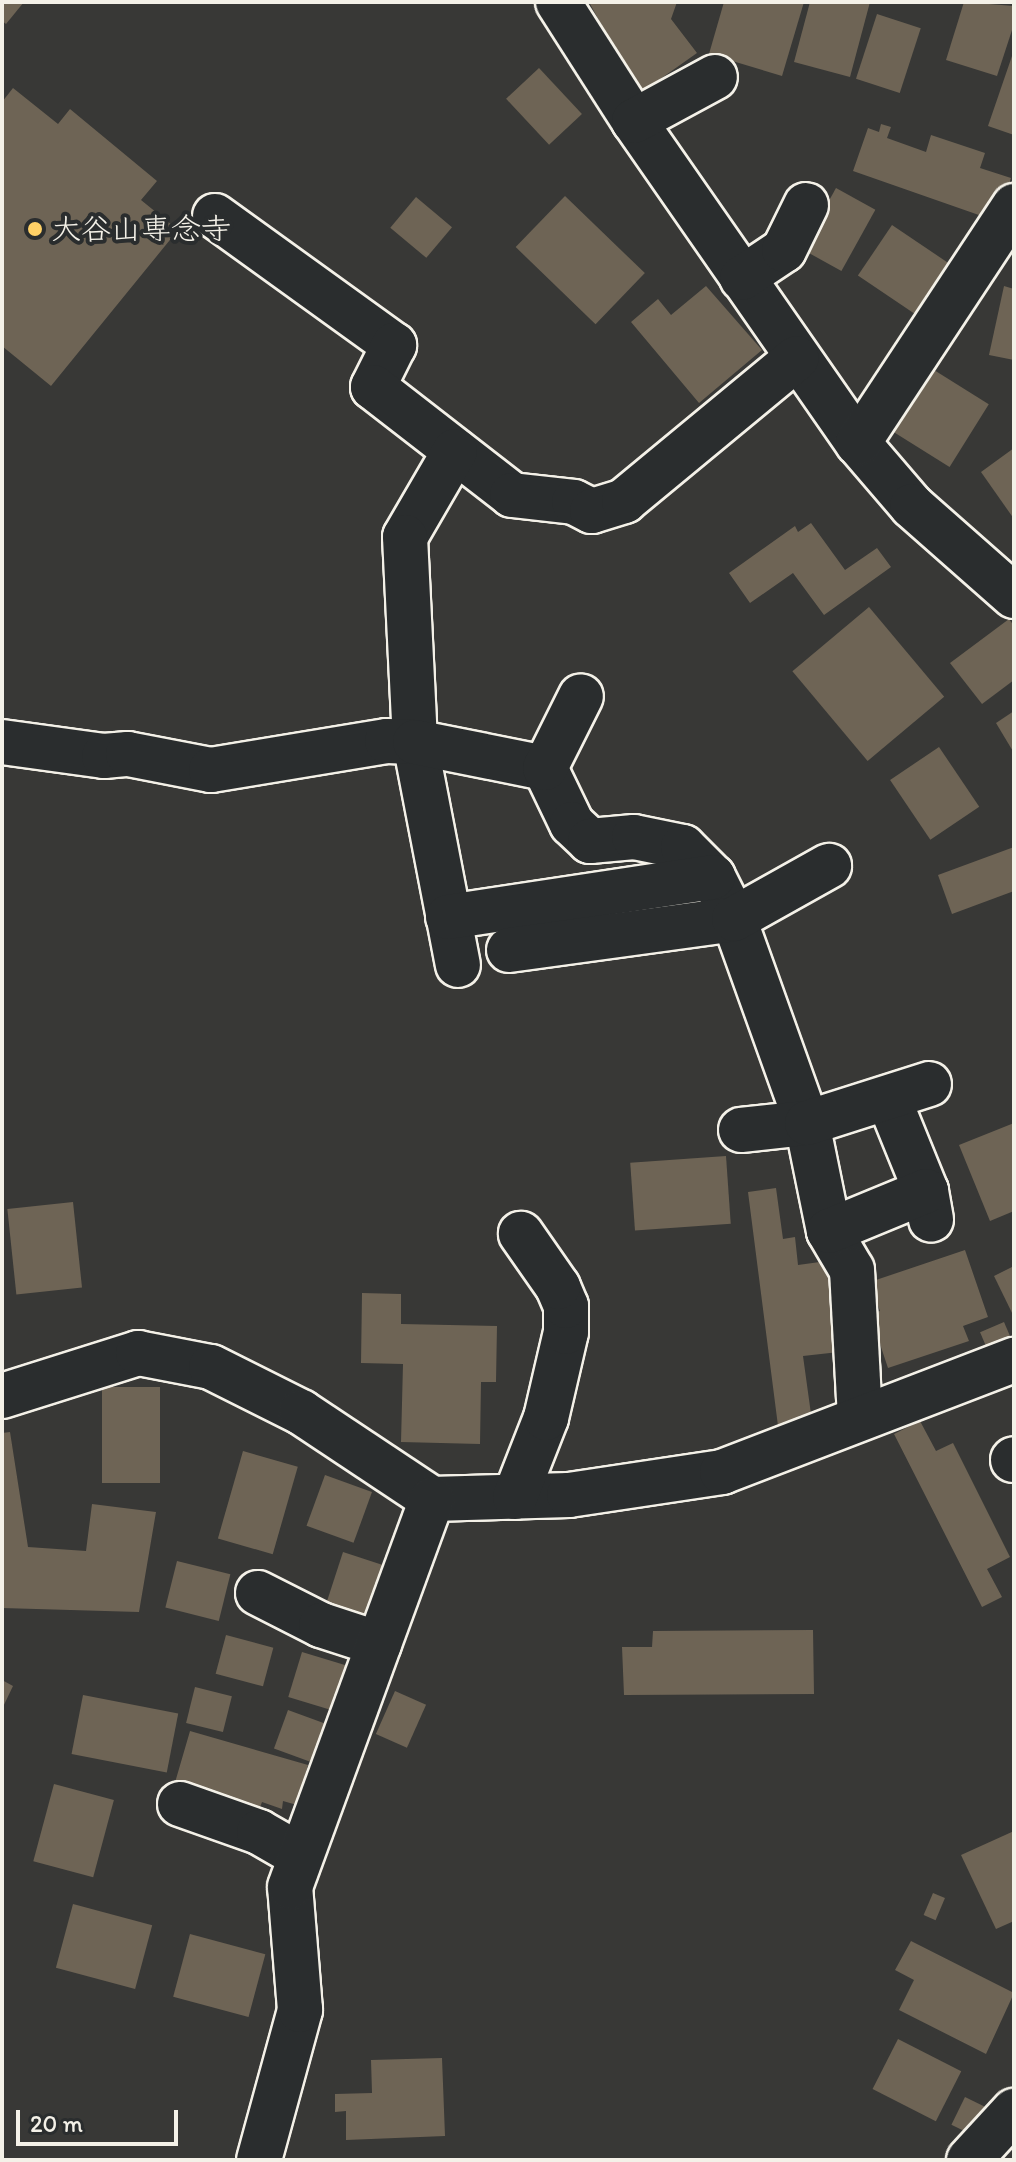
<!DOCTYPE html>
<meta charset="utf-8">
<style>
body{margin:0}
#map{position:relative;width:1016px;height:2162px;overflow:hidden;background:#383836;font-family:Itim,"Klee One",sans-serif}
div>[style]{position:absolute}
.building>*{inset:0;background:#6e6455;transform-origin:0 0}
.roads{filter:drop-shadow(2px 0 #f4f1e8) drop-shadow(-2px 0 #f4f1e8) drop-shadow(0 2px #f4f1e8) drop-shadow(0 -2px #f4f1e8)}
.minor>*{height:44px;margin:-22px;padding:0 22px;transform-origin:22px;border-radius:22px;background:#2a2d2e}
.dots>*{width:22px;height:22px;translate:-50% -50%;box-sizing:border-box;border:4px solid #2a2d2e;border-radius:50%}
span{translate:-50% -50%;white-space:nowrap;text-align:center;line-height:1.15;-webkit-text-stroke:8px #2a2d2e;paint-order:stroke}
.poi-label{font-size:30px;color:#f4f1e8}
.left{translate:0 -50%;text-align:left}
.frame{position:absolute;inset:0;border:4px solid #f4f1e8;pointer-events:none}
.scale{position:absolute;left:16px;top:2110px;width:162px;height:36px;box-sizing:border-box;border:4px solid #f4f1e8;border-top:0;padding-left:10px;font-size:24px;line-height:28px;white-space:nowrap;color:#f4f1e8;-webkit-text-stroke:6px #2a2d2e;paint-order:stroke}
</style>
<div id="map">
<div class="building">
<i style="clip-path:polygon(2px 2px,24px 2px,6px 24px,2px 21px)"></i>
<i style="clip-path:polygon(589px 2px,677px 2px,671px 19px,697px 53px,639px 94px)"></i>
<i style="clip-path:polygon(724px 2px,804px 2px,782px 76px,709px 54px)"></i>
<i style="clip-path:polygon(810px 2px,870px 2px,850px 77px,794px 62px)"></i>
<i style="clip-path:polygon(964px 2px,1014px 6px,1014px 24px,997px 76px,946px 60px)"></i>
<i style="left:877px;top:14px;width:46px;height:68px;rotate:18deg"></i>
<i style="clip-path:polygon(1012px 56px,1014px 57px,1014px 135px,988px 126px)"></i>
<i style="left:539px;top:68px;width:63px;height:45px;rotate:47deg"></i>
<i style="clip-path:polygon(13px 88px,58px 124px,70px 109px,157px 181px,141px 200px,178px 230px,51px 386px,2px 346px,2px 102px)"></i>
<i style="clip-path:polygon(881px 124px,891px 127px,887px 138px,926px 152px,931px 135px,985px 153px,980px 168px,1011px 178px,996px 221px,853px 171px,868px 128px,879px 132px)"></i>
<i style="left:836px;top:188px;width:45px;height:70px;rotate:29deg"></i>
<i style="left:565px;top:196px;width:111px;height:71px;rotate:44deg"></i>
<i style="left:416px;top:197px;width:47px;height:40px;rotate:40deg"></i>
<i style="left:892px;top:225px;width:76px;height:61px;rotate:34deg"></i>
<i style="clip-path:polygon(706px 286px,762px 350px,699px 403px,631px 322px,658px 299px,671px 315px)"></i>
<i style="clip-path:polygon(1004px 286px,1014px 289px,1014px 360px,989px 355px)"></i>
<i style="left:926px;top:365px;width:74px;height:74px;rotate:32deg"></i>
<i style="clip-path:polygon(1014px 448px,1014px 519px,981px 472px)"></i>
<i style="clip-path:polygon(811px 523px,845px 570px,877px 548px,891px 567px,824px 615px,793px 573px,750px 603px,729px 573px,795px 526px,798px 532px)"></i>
<i style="left:869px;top:607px;width:117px;height:100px;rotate:50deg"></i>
<i style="clip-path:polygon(1009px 619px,1014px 626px,1014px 680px,982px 704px,950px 663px)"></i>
<i style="clip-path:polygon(1014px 711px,1014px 753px,996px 723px)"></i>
<i style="left:939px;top:747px;width:72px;height:59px;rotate:56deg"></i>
<i style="clip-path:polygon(1014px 847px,1014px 891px,952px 914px,938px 875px)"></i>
<i style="clip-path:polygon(1014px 1123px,1014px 1211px,990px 1221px,959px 1145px)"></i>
<i style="left:726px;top:1156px;width:68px;height:96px;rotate:86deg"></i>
<i style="clip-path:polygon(776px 1188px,783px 1239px,795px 1237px,798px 1265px,827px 1261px,839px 1352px,803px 1356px,811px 1414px,799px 1416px,800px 1423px,778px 1426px,748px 1192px)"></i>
<i style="left:73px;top:1202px;width:86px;height:66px;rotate:84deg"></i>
<i style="clip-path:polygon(965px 1250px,988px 1317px,963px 1326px,969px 1341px,888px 1368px,870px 1314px,880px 1311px,870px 1282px)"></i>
<i style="clip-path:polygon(1014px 1266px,1014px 1317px,994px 1276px)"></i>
<i style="clip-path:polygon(362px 1293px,401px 1294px,401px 1324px,497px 1326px,496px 1382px,481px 1382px,480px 1444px,401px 1442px,403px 1364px,361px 1363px)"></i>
<i style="left:1004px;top:1322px;width:15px;height:26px;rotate:67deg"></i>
<i style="left:102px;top:1387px;width:58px;height:96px"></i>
<i style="clip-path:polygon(920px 1421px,936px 1451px,953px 1443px,1010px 1557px,987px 1569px,1002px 1597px,982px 1607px,894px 1434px)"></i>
<i style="clip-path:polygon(10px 1432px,28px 1547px,86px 1551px,92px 1504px,156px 1512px,139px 1612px,2px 1608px,2px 1433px)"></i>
<i style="left:243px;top:1451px;width:57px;height:91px;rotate:16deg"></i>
<i style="left:325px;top:1475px;width:50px;height:54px;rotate:20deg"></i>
<i style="left:343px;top:1552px;width:45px;height:57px;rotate:18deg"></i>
<i style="left:177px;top:1561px;width:55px;height:48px;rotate:14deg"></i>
<i style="clip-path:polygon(813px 1630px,814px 1694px,624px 1695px,622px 1647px,652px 1647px,653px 1631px)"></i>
<i style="left:226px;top:1635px;width:49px;height:40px;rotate:15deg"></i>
<i style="left:302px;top:1652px;width:50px;height:47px;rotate:17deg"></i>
<i style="clip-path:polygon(2px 1680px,13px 1686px,2px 1709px)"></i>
<i style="left:195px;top:1687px;width:38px;height:37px;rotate:14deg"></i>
<i style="left:395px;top:1691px;width:34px;height:47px;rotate:24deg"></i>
<i style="left:83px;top:1695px;width:97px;height:60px;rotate:11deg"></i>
<i style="left:288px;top:1710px;width:40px;height:41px;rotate:20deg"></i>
<i style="clip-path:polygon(190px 1731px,308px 1765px,297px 1805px,283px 1801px,282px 1809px,262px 1802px,259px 1810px,174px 1786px)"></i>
<i style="left:54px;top:1784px;width:62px;height:80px;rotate:15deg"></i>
<i style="clip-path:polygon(1014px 1831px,1014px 1921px,996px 1929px,961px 1855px)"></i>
<i style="left:933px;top:1893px;width:13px;height:24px;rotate:23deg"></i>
<i style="left:73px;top:1904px;width:82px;height:66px;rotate:15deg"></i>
<i style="left:190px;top:1934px;width:78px;height:65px;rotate:15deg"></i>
<i style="clip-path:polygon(911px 1941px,1014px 1993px,986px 2054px,899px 2010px,914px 1980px,895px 1970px)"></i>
<i style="left:898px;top:2039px;width:71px;height:56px;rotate:27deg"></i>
<i style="clip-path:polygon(442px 2058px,445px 2136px,346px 2140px,346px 2111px,335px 2112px,335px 2094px,372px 2093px,371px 2060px)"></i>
<i style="left:965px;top:2097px;width:25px;height:31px;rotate:26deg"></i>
</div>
<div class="roads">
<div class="minor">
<i style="left:558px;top:2px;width:141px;rotate:57.4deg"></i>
<i style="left:634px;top:121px;width:392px;rotate:55.2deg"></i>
<i style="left:858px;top:443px;width:83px;rotate:49.4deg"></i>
<i style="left:912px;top:506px;width:136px;rotate:41.4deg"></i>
<i style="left:634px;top:121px;width:92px;rotate:-28.5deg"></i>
<i style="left:215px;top:216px;width:221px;rotate:35.8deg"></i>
<i style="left:394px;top:345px;width:47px;rotate:116.6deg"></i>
<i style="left:373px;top:387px;width:176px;rotate:37.8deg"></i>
<i style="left:512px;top:495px;width:62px;rotate:6.4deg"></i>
<i style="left:574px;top:502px;width:20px;rotate:27deg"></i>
<i style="left:592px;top:511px;width:34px;rotate:-17deg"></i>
<i style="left:624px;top:501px;width:224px;rotate:-39.6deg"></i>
<i style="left:742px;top:278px;width:50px;rotate:-33.7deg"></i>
<i style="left:784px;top:250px;width:50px;rotate:-63.9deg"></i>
<i style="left:858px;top:443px;width:284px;rotate:-56.6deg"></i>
<i style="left:455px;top:451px;width:99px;rotate:120.2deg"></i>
<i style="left:405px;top:537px;width:205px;rotate:87.2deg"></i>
<i style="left:415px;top:742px;width:227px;rotate:79.1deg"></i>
<i style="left:2px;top:742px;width:103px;rotate:7.8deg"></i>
<i style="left:104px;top:756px;width:24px;rotate:-5deg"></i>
<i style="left:128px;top:754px;width:85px;rotate:10.9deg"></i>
<i style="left:211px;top:770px;width:178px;rotate:-9.4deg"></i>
<i style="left:387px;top:741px;width:28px;rotate:2deg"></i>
<i style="left:415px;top:742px;width:133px;rotate:11.3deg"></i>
<i style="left:545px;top:768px;width:62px;rotate:64.3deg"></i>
<i style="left:572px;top:824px;width:25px;rotate:43deg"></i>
<i style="left:590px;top:841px;width:44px;rotate:-5.2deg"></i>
<i style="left:634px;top:837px;width:50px;rotate:11.5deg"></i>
<i style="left:683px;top:847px;width:42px;rotate:45deg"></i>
<i style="left:713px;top:877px;width:47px;rotate:63.4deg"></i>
<i style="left:734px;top:919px;width:217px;rotate:70.3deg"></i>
<i style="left:807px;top:1123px;width:110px;rotate:78.5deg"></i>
<i style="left:829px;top:1231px;width:45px;rotate:59.5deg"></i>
<i style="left:852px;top:1270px;width:146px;rotate:86.9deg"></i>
<i style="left:545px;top:768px;width:80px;rotate:-63.4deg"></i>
<i style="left:448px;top:917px;width:268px;rotate:-8.6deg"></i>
<i style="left:509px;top:950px;width:227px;rotate:-7.8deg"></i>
<i style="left:734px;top:919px;width:109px;rotate:-29.2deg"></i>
<i style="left:889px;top:1100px;width:98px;rotate:67.9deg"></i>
<i style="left:926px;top:1191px;width:29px;rotate:80deg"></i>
<i style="left:741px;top:1130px;width:66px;rotate:-6.1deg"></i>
<i style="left:807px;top:1123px;width:128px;rotate:-17.7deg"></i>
<i style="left:829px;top:1231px;width:105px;rotate:-22.4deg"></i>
<i style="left:2px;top:1396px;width:143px;rotate:-17.5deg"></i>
<i style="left:138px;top:1353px;width:74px;rotate:10.9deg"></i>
<i style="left:211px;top:1367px;width:101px;rotate:26.6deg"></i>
<i style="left:301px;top:1412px;width:157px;rotate:33.6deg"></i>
<i style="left:432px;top:1499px;width:137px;rotate:-1.7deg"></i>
<i style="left:569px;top:1495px;width:155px;rotate:-8.5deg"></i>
<i style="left:722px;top:1472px;width:313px;rotate:-21deg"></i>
<i style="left:1013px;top:1460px;width:1px;rotate:-45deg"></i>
<i style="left:515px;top:1497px;width:85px;rotate:-68.6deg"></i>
<i style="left:546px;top:1418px;width:88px;rotate:-76.9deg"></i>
<i style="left:566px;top:1332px;width:26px;rotate:-90deg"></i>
<i style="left:566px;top:1306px;width:21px;rotate:-113deg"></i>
<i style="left:558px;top:1287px;width:65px;rotate:-124.9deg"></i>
<i style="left:258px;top:1593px;width:71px;rotate:26.9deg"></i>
<i style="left:321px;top:1625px;width:61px;rotate:18.1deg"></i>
<i style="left:180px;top:1804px;width:84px;rotate:19.5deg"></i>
<i style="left:259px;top:1832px;width:46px;rotate:29.9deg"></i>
<i style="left:259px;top:2160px;width:156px;rotate:-74.7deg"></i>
<i style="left:300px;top:2010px;width:123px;rotate:-94.6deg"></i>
<i style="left:290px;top:1887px;width:413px;rotate:-69.9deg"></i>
<i style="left:969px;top:2160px;width:67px;rotate:-47.4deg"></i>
</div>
</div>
<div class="dots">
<i style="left:35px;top:229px;background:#ffd166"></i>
</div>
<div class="poi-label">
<span class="left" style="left:51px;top:229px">大谷山専念寺</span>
</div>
<div class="frame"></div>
<div class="scale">20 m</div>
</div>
